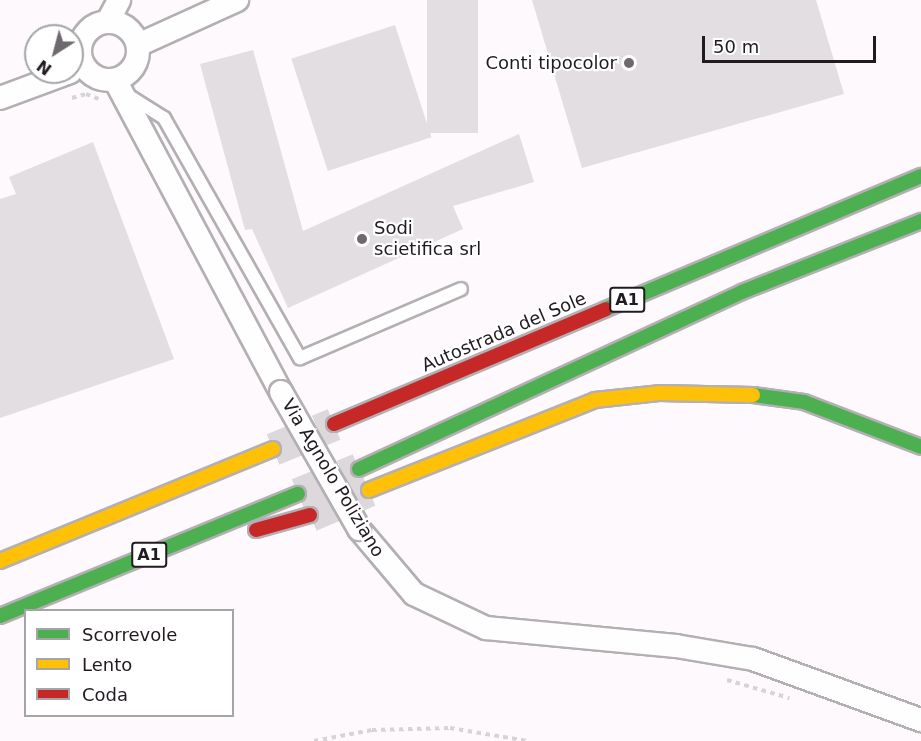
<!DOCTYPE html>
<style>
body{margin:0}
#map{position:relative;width:921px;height:741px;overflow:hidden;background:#fdf9fd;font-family:"DejaVu Sans",sans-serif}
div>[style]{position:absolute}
.building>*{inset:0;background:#e3dee2;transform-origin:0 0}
.highway-tunnel>*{height:33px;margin-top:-16.5px;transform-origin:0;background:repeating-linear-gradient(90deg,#dcd8dc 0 33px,transparent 0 49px)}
.path>*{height:4px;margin-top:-2px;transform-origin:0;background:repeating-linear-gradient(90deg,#d6d4d6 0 4.5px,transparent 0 9px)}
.roads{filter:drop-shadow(2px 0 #b3afb3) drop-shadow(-2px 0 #b3afb3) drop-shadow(0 2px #b3afb3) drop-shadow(0 -2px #b3afb3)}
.lane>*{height:12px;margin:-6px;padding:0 6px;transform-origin:6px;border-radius:6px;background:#fffeff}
.street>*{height:22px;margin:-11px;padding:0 11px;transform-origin:11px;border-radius:11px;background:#fffeff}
.street>.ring{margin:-11px;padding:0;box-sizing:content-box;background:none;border:22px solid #fffeff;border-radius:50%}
.fast>*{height:14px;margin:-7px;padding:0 7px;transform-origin:7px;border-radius:7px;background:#4caf50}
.slow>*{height:14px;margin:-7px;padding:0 7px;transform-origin:7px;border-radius:7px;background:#ffc107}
.jam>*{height:14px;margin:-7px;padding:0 7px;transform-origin:7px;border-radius:7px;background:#c62828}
.bridges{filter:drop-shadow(2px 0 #b3afb3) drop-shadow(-2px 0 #b3afb3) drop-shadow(0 2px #b3afb3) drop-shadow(0 -2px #b3afb3)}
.street-bridge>*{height:22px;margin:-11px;padding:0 11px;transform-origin:11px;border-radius:11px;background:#fffeff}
.dots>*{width:16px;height:16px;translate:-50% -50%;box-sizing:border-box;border:3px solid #fff;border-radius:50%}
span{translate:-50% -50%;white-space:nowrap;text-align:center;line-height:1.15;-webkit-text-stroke:4.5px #fff;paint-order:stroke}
.shield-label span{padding:2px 4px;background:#fff;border:2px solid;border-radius:4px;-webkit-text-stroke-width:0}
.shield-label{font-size:16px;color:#211b21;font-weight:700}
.poi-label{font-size:18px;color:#211b21}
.right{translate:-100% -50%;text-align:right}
.left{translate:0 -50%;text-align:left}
.street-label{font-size:18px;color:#211b21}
.legend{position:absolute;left:24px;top:609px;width:210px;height:108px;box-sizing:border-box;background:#fff;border:2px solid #a6a4a6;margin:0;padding:8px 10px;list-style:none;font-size:18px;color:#211b21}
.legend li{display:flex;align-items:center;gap:12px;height:30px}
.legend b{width:30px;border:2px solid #a6a4a6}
.north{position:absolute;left:24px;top:24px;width:60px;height:60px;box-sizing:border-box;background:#fff;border:2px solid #a6a4a6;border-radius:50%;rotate:216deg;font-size:16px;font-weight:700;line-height:24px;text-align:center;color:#211b21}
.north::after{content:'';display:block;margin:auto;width:21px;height:27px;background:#6e696e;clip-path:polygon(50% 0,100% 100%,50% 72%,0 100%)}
.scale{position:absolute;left:702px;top:36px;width:174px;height:27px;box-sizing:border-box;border:3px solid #211b21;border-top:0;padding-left:8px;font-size:18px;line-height:21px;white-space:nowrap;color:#211b21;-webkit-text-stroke:4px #fff;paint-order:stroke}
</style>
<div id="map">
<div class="building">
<i style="left:427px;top:0;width:51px;height:133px"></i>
<i style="clip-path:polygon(532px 0,816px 0,844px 94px,582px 168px)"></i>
<i style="left:395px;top:25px;width:118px;height:109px;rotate:72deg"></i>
<i style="clip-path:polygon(253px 50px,303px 231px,519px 134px,534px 182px,453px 206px,463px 229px,288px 308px,252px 229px,245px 230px,200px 64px)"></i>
<i style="clip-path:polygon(93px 142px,174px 359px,0 418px,0 199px,16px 194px,9px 177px)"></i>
</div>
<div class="highway-tunnel">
<i style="left:273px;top:449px;width:66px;rotate:-22.3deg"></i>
<i style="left:298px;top:494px;width:66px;rotate:-22.3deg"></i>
<i style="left:310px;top:515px;width:64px;rotate:-23deg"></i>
</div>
<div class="path">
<i style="left:72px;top:98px;width:15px;rotate:-16deg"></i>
<i style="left:86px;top:94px;width:14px;rotate:21deg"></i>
<i style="left:727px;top:680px;width:65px;rotate:16.2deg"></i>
<i style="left:314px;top:741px;width:59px;rotate:-10.7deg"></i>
<i style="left:372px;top:730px;width:78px;rotate:-1.5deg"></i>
<i style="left:450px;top:728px;width:79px;rotate:9.5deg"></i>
</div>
<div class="roads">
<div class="lane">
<i style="left:126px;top:94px;width:45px;rotate:32.3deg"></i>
<i style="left:164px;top:118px;width:276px;rotate:60.5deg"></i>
<i style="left:300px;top:358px;width:175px;rotate:-23.2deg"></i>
</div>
<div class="street">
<i style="left:108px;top:21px;width:24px;rotate:-62deg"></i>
<i class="ring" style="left:80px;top:22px;width:36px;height:36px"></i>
<i style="left:138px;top:45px;width:109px;rotate:-24.4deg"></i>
<i style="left:115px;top:80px;width:353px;rotate:62deg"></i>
<i style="left:0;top:98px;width:75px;rotate:-20.4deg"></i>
<i style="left:359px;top:529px;width:85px;rotate:49.8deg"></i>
<i style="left:414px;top:594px;width:80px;rotate:25.3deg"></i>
<i style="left:486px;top:628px;width:191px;rotate:5.4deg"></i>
<i style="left:676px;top:646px;width:78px;rotate:9.6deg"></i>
<i style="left:753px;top:659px;width:179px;rotate:20deg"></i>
</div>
<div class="fast">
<i style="left:606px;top:309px;width:342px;rotate:-22.9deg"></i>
<i style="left:753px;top:395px;width:51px;rotate:7.8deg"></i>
<i style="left:804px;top:402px;width:125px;rotate:21deg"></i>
<i style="left:359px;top:469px;width:422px;rotate:-24.8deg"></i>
<i style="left:742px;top:292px;width:193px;rotate:-21.6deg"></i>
<i style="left:0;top:616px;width:322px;rotate:-22.3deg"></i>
</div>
<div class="slow">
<i style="left:369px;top:490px;width:243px;rotate:-21.7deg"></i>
<i style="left:595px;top:400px;width:64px;rotate:-6.2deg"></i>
<i style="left:659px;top:393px;width:94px;rotate:1.2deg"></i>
<i style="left:0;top:561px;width:295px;rotate:-22.3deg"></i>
</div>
<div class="jam">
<i style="left:334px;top:424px;width:295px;rotate:-22.9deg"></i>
<i style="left:256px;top:530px;width:56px;rotate:-15.5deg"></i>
</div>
</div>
<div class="bridges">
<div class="street-bridge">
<i style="left:281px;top:392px;width:158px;rotate:60.3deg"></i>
</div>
</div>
<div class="dots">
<i style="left:629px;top:63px;background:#6e696e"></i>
<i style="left:362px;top:239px;background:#6e696e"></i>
</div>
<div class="shield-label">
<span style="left:627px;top:300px">A1</span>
<span style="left:149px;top:555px">A1</span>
</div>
<div class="poi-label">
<span class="right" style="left:617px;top:63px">Conti tipocolor</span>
<span class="left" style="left:374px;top:239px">Sodi<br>scietifica srl</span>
</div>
<div class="street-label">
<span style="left:504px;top:332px;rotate:-23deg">Autostrada del Sole</span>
<span style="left:333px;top:478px;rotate:59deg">Via Agnolo Poliziano</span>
</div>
<ul class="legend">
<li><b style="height:8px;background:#4caf50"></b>Scorrevole</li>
<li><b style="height:8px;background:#ffc107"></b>Lento</li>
<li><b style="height:8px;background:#c62828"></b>Coda</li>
</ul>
<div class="north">N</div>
<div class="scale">50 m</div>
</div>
